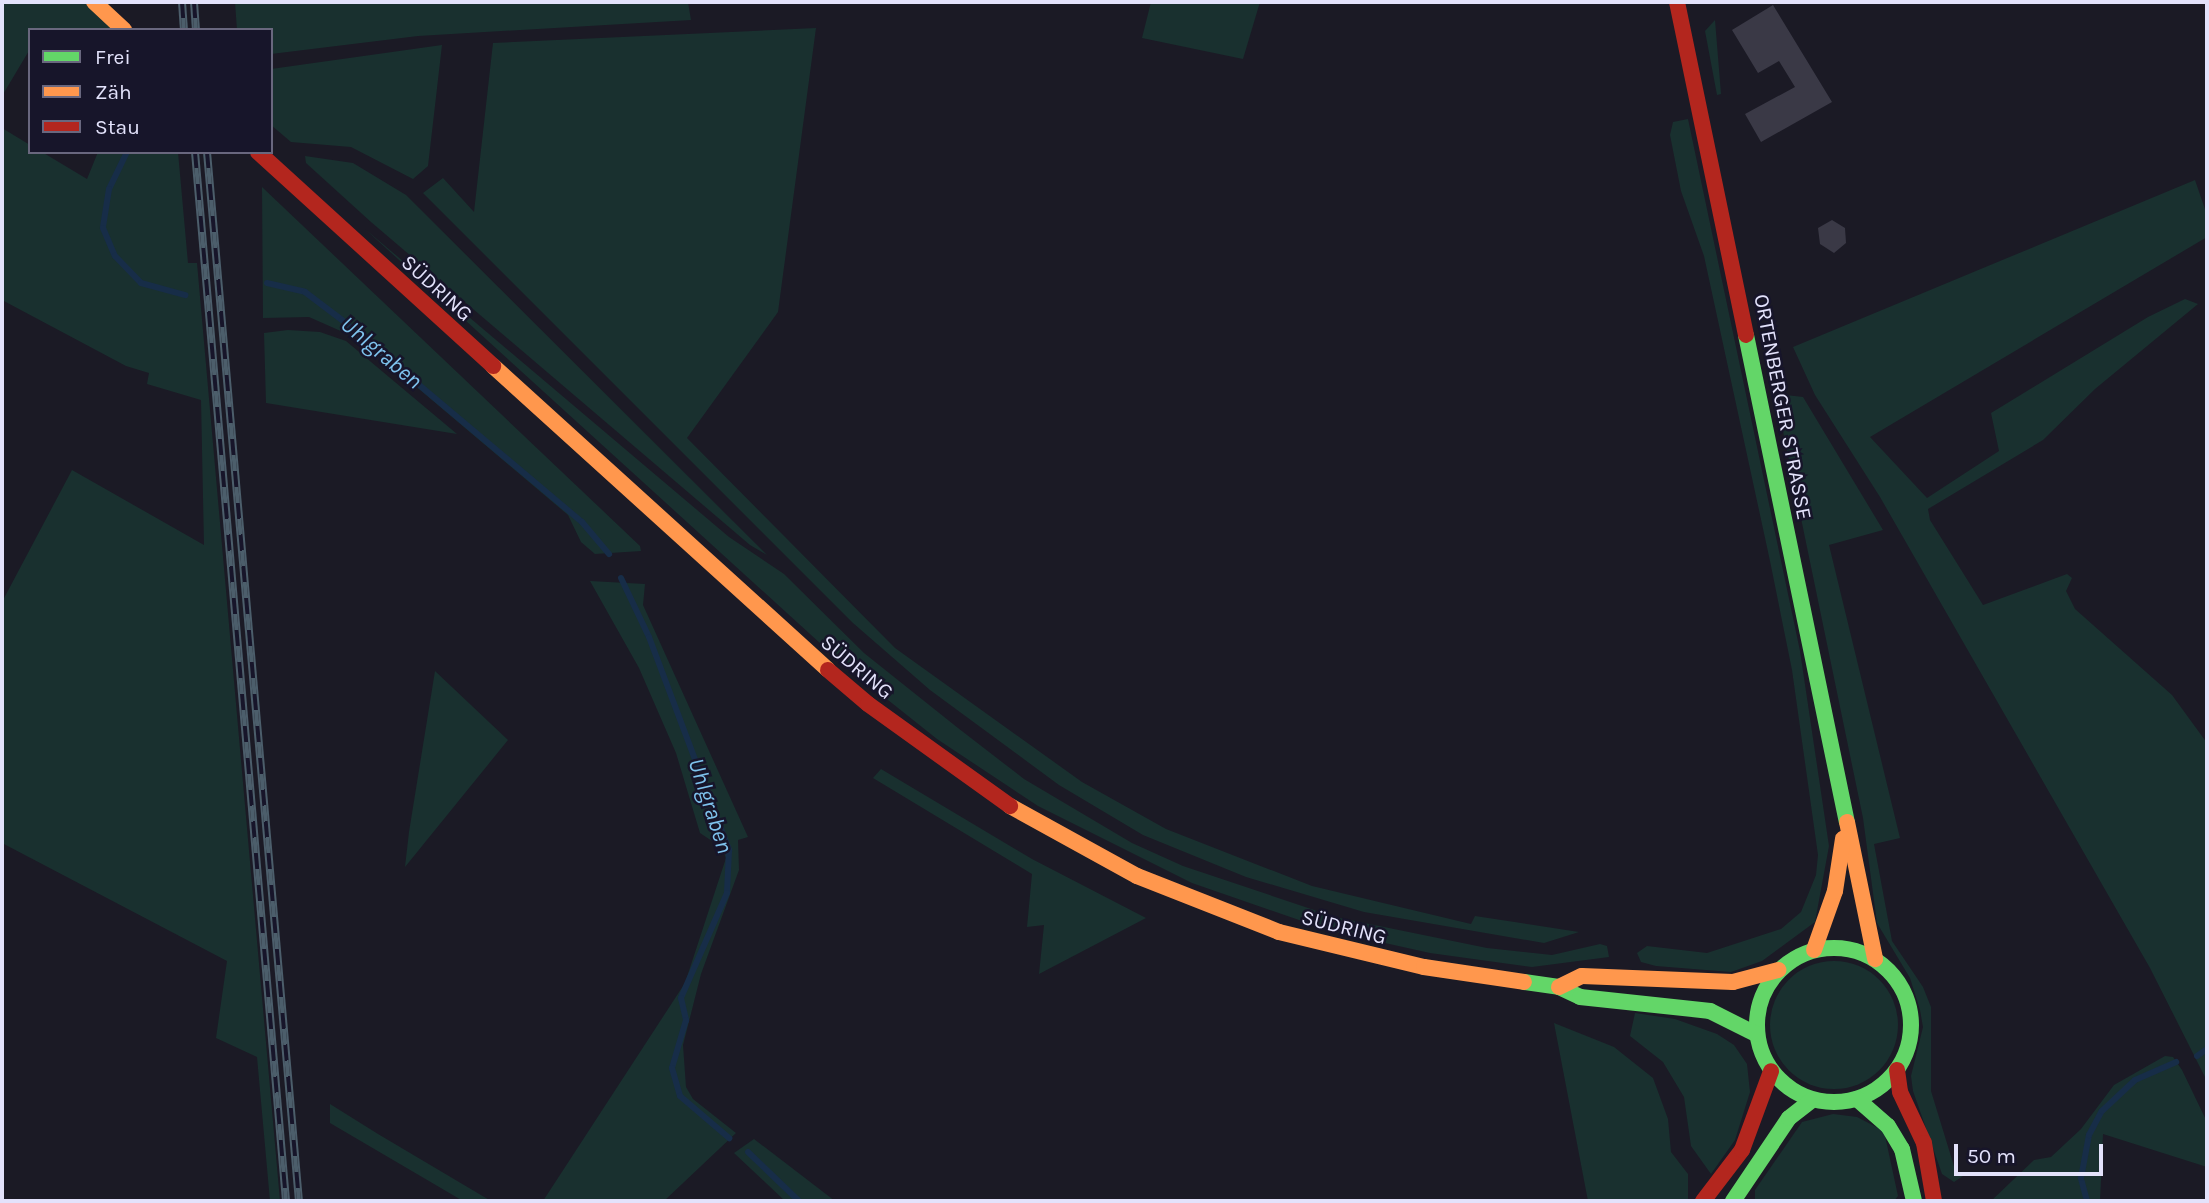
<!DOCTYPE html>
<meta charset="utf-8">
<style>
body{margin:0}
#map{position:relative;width:2209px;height:1203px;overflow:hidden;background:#1b1a25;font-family:Karla,sans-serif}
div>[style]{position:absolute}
.green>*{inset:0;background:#19302f}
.round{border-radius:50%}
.stream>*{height:6px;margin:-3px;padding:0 3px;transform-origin:3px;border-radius:3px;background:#172d48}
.building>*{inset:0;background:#3a3946}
.fast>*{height:16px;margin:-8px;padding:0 8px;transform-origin:8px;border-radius:8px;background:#63d668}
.fast>.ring{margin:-8px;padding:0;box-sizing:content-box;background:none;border:16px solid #63d668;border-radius:50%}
.slow>*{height:16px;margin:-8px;padding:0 8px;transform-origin:8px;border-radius:8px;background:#ff974d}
.jam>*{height:16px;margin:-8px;padding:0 8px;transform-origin:8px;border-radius:8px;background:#b3261e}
.rail>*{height:8px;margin-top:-4px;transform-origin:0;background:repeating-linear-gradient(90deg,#17152a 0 16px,#4c5e6b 0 32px);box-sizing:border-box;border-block:2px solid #4c5e6b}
span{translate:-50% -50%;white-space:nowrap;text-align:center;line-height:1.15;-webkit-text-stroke:5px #17152a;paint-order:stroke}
.street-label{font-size:21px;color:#e3e2fb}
.water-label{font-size:23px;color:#7ec2ed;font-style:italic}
.frame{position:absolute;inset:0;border:4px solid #e3e2fb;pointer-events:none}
.legend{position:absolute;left:28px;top:28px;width:245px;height:126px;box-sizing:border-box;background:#17152a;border:2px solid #69677e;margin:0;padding:9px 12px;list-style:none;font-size:21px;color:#e3e2fb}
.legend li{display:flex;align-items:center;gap:14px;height:35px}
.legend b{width:35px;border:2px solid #69677e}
.scale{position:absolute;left:1954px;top:1144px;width:149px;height:32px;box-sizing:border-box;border:4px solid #e3e2fb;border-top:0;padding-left:9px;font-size:21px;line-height:24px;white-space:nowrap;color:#e3e2fb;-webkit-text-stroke:5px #17152a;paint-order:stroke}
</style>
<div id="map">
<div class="green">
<i style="clip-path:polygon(2px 2px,109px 2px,111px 30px,30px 30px,30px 49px,2px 96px)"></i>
<i style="clip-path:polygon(235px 2px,688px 2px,691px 20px,418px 36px,271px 54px,271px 30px,237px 30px)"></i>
<i style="clip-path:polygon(1151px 2px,1260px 2px,1243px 59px,1142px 38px)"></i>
<i style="clip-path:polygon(1715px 20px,1721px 94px,1717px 95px,1705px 31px)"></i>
<i style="clip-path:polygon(816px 28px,778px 312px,687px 438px,895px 648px,1082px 782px,1166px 829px,1312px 886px,1471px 924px,1475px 916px,1579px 932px,1544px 943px,1364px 912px,1246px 877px,1143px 835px,1059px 785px,930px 690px,853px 623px,423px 193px,443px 178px,474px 212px,493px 43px)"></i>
<i style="clip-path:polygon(442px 45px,428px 166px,413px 179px,351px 147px,291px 142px,271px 125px,271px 69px)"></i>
<i style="clip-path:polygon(1688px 119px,1800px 651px,1829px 846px,1815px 922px,1762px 961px,1731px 972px,1656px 966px,1641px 962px,1637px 953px,1647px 946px,1707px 953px,1781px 929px,1801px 912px,1816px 875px,1818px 855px,1792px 670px,1770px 561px,1704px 256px,1681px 191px,1670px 135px,1673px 122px)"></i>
<i style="clip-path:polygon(2px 128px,30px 145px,30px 152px,42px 152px,87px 179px,98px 152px,178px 152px,188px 263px,197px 263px,280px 1201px,270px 1201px,257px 1057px,216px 1038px,227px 961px,2px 843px,2px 602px,72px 470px,204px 545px,201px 400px,147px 384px,149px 373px,126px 366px,2px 300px)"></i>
<i style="clip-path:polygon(305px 156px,353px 163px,406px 195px,767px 555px,750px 545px,371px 222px,306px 163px)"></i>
<i style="clip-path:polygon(2195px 180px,2207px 215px,2207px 237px,1870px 437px,1927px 498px,1999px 451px,1991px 413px,2148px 317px,2185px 299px,2198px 304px,2095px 389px,2043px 440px,1928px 509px,1930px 520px,1983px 605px,2067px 574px,2072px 578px,2066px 591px,2075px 609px,2172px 695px,2207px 743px,2207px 1081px,2150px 968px,1880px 497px,1815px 395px,1793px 347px)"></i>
<i style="clip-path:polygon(262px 187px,640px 546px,641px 551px,595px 554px,581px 542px,568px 515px,361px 340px,309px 317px,263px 318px)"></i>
<i style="clip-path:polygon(365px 229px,729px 537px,784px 574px,864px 653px,958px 728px,1024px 779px,1132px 843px,1183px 866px,1335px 917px,1487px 948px,1552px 955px,1600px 944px,1607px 946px,1609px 957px,1532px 967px,1430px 953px,1331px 931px,1192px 883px,1038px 806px,937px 739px,844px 665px)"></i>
<i style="clip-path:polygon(288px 330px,320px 332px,346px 341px,457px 434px,266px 403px,264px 333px)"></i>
<i style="clip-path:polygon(1786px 395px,1803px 397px,1883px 530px,1829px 545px,1900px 838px,1874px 844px,1892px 941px,1923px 987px,1931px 1007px,1931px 1091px,1957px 1176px,1963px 1176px,1954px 1182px,1942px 1174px,1913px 1091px,1911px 1076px,1923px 1027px,1920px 1010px,1910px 978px,1877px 923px,1863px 818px,1778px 407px)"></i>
<i style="clip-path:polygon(590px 581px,645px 584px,643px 605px,748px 837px,738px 840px,739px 870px,701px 974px,683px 1045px,686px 1087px,693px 1099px,736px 1133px,664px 1201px,543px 1201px,685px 983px,726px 858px,721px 847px,700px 833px,676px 753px,639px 668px)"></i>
<i style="clip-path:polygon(435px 671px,508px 740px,405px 867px,409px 832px)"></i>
<i style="clip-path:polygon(881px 769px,1032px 859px,1146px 918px,1039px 974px,1044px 925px,1027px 927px,1032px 874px,873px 778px)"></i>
<i class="round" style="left:1770px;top:961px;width:128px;height:128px"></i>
<i style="clip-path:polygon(1635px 1013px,1675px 1019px,1717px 1034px,1734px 1045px,1747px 1064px,1750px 1092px,1735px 1140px,1711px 1174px,1691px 1146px,1684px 1097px,1663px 1062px,1630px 1036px)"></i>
<i style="clip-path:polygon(1554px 1023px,1614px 1047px,1653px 1078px,1668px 1119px,1671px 1152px,1688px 1174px,1688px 1201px,1588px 1201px)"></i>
<i style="clip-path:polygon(2165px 1056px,2173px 1057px,2182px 1070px,2207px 1122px,2207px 1167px,2103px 1134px,2100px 1201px,1991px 1201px,2034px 1160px,2051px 1157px,2081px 1129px,2114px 1085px)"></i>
<i style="clip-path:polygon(330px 1104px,378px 1134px,491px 1201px,463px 1201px,330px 1123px)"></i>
<i style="clip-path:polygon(1833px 1114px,1857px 1117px,1884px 1131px,1898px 1196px,1894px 1201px,1755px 1201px,1755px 1190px,1802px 1122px)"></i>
<i style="clip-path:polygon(754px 1139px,835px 1201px,785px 1201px,734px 1153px)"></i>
</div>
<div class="stream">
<i style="left:127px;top:152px;width:41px;rotate:115.9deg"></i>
<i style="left:109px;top:189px;width:39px;rotate:99deg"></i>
<i style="left:103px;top:228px;width:30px;rotate:67deg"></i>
<i style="left:115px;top:256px;width:37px;rotate:46deg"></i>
<i style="left:141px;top:283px;width:46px;rotate:15.3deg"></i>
<i style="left:267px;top:283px;width:39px;rotate:13deg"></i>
<i style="left:305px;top:292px;width:46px;rotate:37.1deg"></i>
<i style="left:342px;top:320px;width:314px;rotate:40.1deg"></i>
<i style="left:582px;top:522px;width:42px;rotate:49.8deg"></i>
<i style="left:621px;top:578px;width:65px;rotate:64.6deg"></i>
<i style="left:649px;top:637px;width:228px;rotate:69.4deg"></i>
<i style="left:729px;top:850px;width:43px;rotate:92.7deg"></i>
<i style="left:727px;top:893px;width:115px;rotate:113.7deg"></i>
<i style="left:681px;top:998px;width:23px;rotate:77deg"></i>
<i style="left:686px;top:1020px;width:50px;rotate:106.3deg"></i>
<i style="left:672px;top:1068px;width:29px;rotate:74deg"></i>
<i style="left:680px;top:1096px;width:65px;rotate:40.6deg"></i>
<i style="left:2197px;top:1056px;width:12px;rotate:-35deg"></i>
<i style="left:748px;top:1152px;width:71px;rotate:43.9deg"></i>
<i style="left:2087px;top:1201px;width:24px;rotate:-105deg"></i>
<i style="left:2081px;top:1178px;width:44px;rotate:-79.5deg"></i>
<i style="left:2089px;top:1135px;width:27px;rotate:-62deg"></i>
<i style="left:2102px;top:1111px;width:45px;rotate:-43.2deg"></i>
<i style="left:2135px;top:1080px;width:45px;rotate:-23.7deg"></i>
</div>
<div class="building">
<i style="clip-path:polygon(1773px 5px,1832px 102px,1761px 142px,1745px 114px,1795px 87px,1779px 61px,1758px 73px,1732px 30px)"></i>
<i style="clip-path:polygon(1832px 220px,1845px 228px,1846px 243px,1834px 253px,1820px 244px,1818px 228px)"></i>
</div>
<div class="fast">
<i style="left:1746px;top:335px;width:497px;rotate:78.3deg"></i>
<i class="ring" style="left:1757px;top:948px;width:138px;height:138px"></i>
<i style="left:1524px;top:982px;width:35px;rotate:8deg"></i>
<i style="left:1559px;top:987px;width:23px;rotate:25deg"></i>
<i style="left:1580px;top:997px;width:131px;rotate:6.1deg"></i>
<i style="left:1710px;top:1011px;width:51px;rotate:26.6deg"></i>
<i style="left:1857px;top:1099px;width:41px;rotate:41.1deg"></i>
<i style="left:1888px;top:1126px;width:27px;rotate:59deg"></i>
<i style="left:1902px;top:1149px;width:53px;rotate:77deg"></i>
<i style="left:1733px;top:1201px;width:100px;rotate:-56deg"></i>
<i style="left:1789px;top:1118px;width:29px;rotate:-38deg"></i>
</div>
<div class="slow">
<i style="left:94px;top:2px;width:41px;rotate:43deg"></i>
<i style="left:493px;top:366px;width:452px;rotate:42.2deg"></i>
<i style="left:1010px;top:806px;width:145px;rotate:28.9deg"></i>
<i style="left:1137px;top:876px;width:153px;rotate:21.5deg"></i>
<i style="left:1279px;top:932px;width:149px;rotate:13.6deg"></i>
<i style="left:1424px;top:967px;width:101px;rotate:8.5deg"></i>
<i style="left:1847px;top:822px;width:140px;rotate:78.4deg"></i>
<i style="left:1814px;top:950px;width:63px;rotate:-70.4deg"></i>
<i style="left:1835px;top:891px;width:53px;rotate:-81.3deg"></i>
<i style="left:1559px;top:987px;width:25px;rotate:-26deg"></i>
<i style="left:1582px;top:976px;width:151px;rotate:2.3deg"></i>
<i style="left:1733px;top:982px;width:47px;rotate:-14.9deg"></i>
</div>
<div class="jam">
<i style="left:1677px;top:2px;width:340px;rotate:78.3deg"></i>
<i style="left:258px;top:152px;width:318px;rotate:42.3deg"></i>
<i style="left:828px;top:670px;width:52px;rotate:40.4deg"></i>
<i style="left:868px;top:704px;width:175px;rotate:35.7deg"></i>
<i style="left:1897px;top:1070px;width:22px;rotate:82deg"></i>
<i style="left:1900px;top:1092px;width:56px;rotate:64.8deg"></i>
<i style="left:1924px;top:1143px;width:59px;rotate:80.2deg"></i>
<i style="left:1703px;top:1201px;width:64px;rotate:-52.6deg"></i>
<i style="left:1742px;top:1150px;width:84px;rotate:-69.8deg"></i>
</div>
<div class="rail">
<i style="left:182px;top:2px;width:28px;rotate:86deg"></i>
<i style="left:194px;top:2px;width:28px;rotate:86deg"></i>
<i style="left:195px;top:152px;width:1053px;rotate:85.04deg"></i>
<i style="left:207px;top:152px;width:1053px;rotate:84.99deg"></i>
</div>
<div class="street-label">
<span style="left:437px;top:288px;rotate:42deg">SÜDRING</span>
<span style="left:1783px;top:407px;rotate:79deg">ORTENBERGER STRASSE</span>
<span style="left:857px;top:667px;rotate:40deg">SÜDRING</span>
<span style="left:1344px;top:927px;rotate:14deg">SÜDRING</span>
</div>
<div class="water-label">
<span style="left:381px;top:353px;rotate:40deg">Uhlgraben</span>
<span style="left:710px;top:806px;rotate:72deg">Uhlgraben</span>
</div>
<div class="frame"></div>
<ul class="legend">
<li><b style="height:9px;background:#63d668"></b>Frei</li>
<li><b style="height:9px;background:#ff974d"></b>Zäh</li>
<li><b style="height:9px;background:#b3261e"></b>Stau</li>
</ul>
<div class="scale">50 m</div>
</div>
